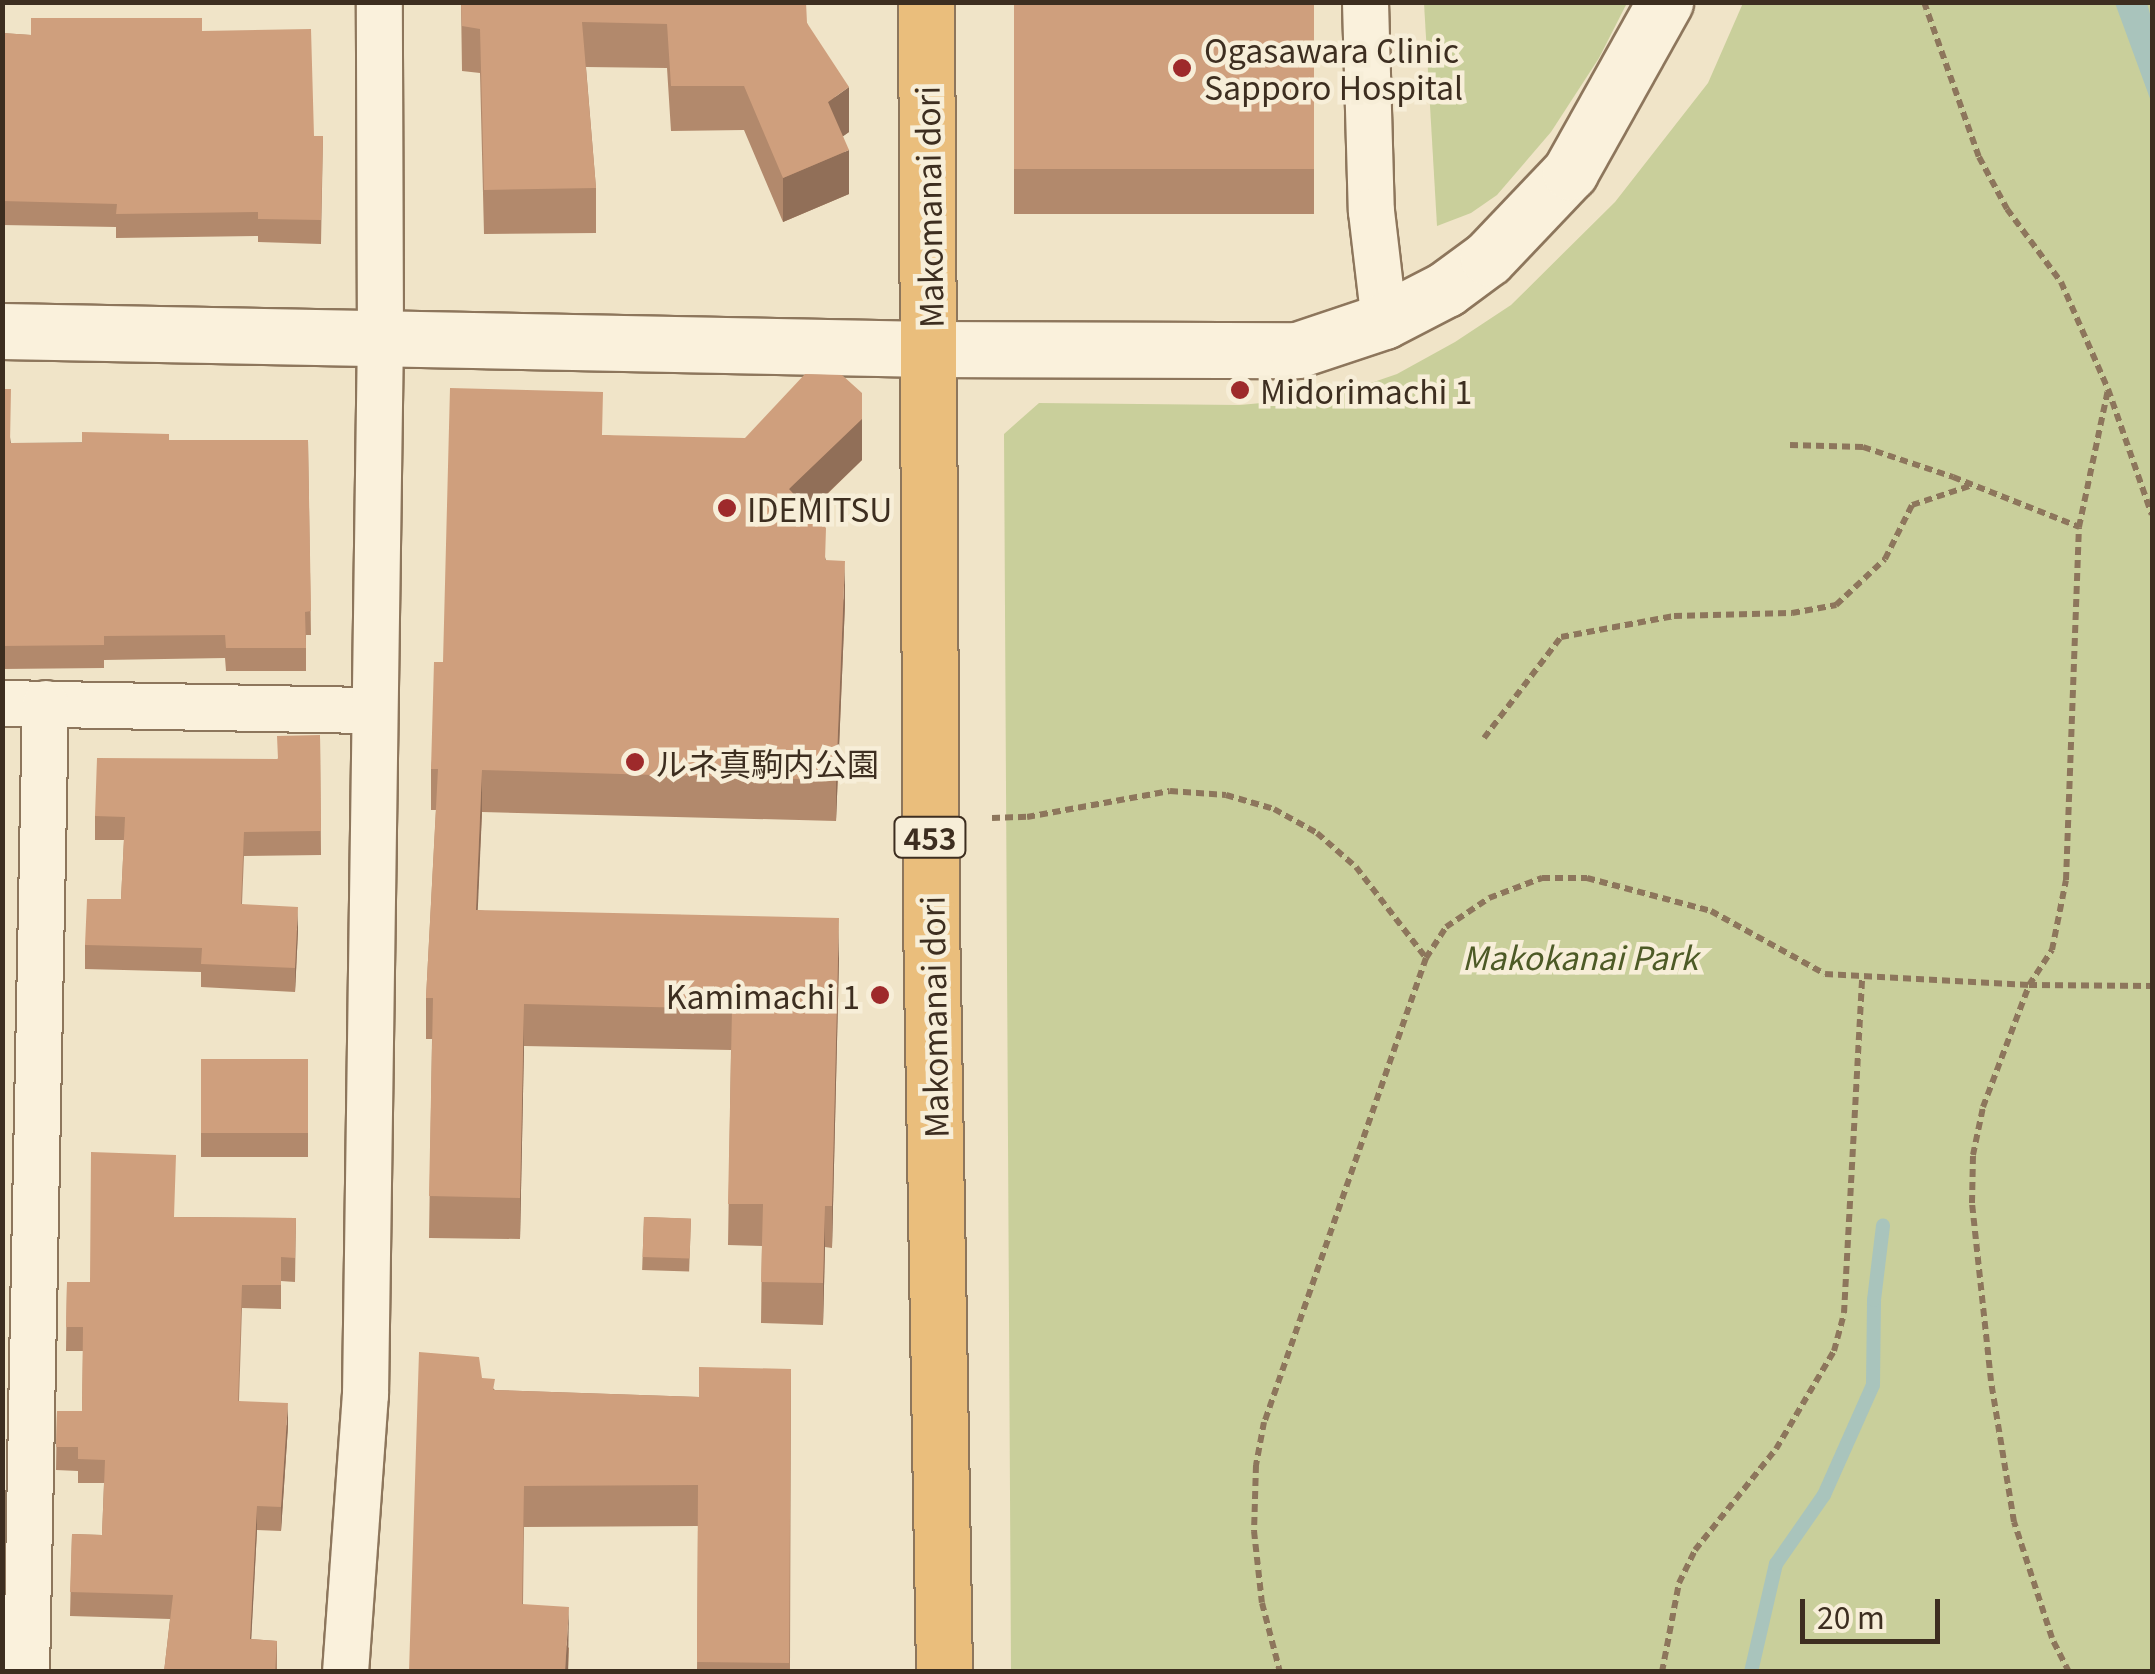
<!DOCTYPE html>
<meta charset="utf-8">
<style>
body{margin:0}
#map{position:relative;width:2155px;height:1674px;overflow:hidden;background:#f0e4c8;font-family:Georgia,"Noto Sans JP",serif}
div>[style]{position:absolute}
.green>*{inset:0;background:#c9cf9b}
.water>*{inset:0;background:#a9c4bc}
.stream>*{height:14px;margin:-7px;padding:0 7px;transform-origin:7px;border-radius:7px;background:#a9c4bc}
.path>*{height:6px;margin-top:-3px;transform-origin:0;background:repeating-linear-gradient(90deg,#8d765c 0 8px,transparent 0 13px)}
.roads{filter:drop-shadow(2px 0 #8d765c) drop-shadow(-2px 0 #8d765c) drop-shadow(0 2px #8d765c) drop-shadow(0 -2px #8d765c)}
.minor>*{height:45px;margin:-22.5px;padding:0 22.5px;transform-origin:22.5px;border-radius:22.5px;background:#faf1dc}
.tertiary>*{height:55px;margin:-27.5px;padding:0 27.5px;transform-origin:27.5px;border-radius:27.5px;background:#faf1dc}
.trunk>*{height:55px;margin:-27.5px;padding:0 27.5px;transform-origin:27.5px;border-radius:27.5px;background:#eabe7c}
.wall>*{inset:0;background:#b2896c;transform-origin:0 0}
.shaded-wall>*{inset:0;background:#916f58}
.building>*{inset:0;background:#cf9f7d;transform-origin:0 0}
.dots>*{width:28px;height:28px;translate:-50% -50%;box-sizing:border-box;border:5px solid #f7eed8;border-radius:50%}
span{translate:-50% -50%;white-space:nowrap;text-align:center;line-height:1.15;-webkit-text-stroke:9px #f7eed8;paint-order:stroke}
.shield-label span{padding:2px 8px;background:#f7eed8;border:2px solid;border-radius:8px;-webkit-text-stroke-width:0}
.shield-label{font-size:30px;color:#3d2e20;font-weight:700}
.poi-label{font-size:32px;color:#3d2e20}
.left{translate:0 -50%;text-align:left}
.right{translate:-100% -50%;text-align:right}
.street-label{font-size:32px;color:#3d2e20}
.park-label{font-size:32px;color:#4d5a26;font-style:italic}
.frame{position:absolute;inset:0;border:5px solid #3d2e20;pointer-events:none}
.scale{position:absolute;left:1800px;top:1599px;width:140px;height:45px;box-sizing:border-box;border:5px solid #3d2e20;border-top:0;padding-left:12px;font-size:30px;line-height:35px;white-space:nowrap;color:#3d2e20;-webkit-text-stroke:8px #f7eed8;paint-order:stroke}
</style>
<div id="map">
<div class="green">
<i style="clip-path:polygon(1424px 3px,1627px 3px,1599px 58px,1551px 132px,1497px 195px,1471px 213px,1437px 226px)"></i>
<i style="clip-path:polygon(1743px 3px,2152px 3px,2152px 1671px,1011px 1671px,1004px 434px,1039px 403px,1240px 405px,1333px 396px,1397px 374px,1455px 342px,1511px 305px,1615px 202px,1708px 83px)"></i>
</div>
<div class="water">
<i style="clip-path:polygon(2115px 3px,2147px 3px,2152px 21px,2152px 104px)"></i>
</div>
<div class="stream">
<i style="left:1751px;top:1672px;width:111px;rotate:-77deg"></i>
<i style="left:1776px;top:1564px;width:84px;rotate:-55.2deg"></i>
<i style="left:1824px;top:1495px;width:120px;rotate:-66deg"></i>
<i style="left:1873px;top:1385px;width:85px;rotate:-89.3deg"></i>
<i style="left:1874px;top:1300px;width:75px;rotate:-83.1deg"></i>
</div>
<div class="path">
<i style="left:1924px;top:2px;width:164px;rotate:70.5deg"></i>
<i style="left:1979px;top:157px;width:59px;rotate:61.7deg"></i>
<i style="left:2007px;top:209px;width:91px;rotate:53.5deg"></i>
<i style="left:2061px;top:282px;width:117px;rotate:66.3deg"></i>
<i style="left:2108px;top:389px;width:133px;rotate:70.8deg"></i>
<i style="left:1790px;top:445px;width:73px;rotate:1.6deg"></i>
<i style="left:1863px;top:447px;width:95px;rotate:18.4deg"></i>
<i style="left:1953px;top:477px;width:136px;rotate:21.6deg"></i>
<i style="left:1484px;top:738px;width:127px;rotate:-52.7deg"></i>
<i style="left:1561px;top:637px;width:115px;rotate:-10.5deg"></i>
<i style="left:1674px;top:616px;width:118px;rotate:-1.5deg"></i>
<i style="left:1792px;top:613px;width:45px;rotate:-10.3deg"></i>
<i style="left:1836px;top:605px;width:67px;rotate:-43.2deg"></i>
<i style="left:1885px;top:559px;width:60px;rotate:-63.4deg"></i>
<i style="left:1912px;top:505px;width:64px;rotate:-18.2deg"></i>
<i style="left:992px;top:818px;width:35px;rotate:-2deg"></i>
<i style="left:1027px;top:817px;width:145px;rotate:-10.3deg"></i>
<i style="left:1170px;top:791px;width:56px;rotate:4.1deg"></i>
<i style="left:1226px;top:795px;width:50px;rotate:16.3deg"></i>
<i style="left:1274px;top:809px;width:49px;rotate:29.2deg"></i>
<i style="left:1317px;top:833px;width:52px;rotate:41.1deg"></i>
<i style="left:1356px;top:867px;width:115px;rotate:52.4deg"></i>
<i style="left:1426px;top:958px;width:491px;rotate:109.2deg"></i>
<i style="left:1264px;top:1422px;width:44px;rotate:100.5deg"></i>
<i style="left:1256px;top:1465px;width:66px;rotate:91.7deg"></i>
<i style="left:1254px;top:1531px;width:72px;rotate:83.7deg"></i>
<i style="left:1262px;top:1603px;width:71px;rotate:75.4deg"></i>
<i style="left:1426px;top:958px;width:37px;rotate:-57deg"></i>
<i style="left:1446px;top:927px;width:52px;rotate:-34deg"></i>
<i style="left:1489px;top:898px;width:57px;rotate:-20.7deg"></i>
<i style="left:1542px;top:878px;width:45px"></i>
<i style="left:1587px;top:878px;width:128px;rotate:14.9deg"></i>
<i style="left:1711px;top:911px;width:130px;rotate:28.9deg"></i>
<i style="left:1825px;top:974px;width:204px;rotate:3.1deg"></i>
<i style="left:2029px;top:985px;width:123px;rotate:0.5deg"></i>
<i style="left:1662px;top:1672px;width:91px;rotate:-79.2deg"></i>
<i style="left:1679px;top:1583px;width:37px;rotate:-64deg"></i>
<i style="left:1695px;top:1550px;width:129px;rotate:-51.3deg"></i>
<i style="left:1776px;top:1449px;width:114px;rotate:-59.4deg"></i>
<i style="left:1834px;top:1351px;width:39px;rotate:-75deg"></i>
<i style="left:1844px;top:1313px;width:334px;rotate:-86.9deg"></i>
<i style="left:2069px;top:1672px;width:38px;rotate:-117deg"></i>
<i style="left:2052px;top:1638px;width:122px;rotate:-108.1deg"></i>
<i style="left:2014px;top:1522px;width:143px;rotate:-99.3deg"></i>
<i style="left:1991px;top:1381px;width:179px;rotate:-96.1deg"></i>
<i style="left:1972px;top:1203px;width:48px;rotate:-88.8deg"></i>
<i style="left:1973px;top:1155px;width:49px;rotate:-78.2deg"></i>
<i style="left:1983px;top:1107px;width:130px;rotate:-69.3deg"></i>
<i style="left:2029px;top:985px;width:42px;rotate:-56.7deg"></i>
<i style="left:2052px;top:950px;width:71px;rotate:-78.7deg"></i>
<i style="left:2066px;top:880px;width:353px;rotate:-87.9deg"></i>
<i style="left:2079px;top:527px;width:141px;rotate:-78.1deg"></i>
</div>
<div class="roads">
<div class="minor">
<i style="left:1365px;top:2px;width:209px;rotate:88.4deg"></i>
<i style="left:1371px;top:211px;width:111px;rotate:83.3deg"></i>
<i style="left:2px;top:703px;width:372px;rotate:1.1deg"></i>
<i style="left:26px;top:1672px;width:969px;rotate:-88.88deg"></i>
<i style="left:345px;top:1672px;width:278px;rotate:-85.9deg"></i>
<i style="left:365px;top:1395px;width:1056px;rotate:-89.19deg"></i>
<i style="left:380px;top:339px;width:337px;rotate:-90.2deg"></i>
</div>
<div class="tertiary">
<i style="left:2px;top:331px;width:927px;rotate:1.11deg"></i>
<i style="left:929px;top:349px;width:368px;rotate:0.2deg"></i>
<i style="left:1297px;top:350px;width:92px;rotate:-18.4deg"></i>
<i style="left:1384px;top:321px;width:70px;rotate:-27.3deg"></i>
<i style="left:1446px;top:289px;width:52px;rotate:-36.4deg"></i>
<i style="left:1488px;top:258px;width:119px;rotate:-46.4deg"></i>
<i style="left:1570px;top:172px;width:195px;rotate:-60.8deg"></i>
</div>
<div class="trunk">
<i style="left:926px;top:2px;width:918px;rotate:89.69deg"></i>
<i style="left:931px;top:920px;width:752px;rotate:89.01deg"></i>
</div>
</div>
<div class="wall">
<i style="clip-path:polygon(461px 2px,807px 23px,849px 132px,843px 136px,849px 194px,783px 222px,744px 130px,671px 131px,667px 68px,586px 67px,596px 188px,596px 233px,484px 234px,480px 73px,462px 71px)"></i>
<i style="left:1014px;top:2px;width:300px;height:212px"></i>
<i style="clip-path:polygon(202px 31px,314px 136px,323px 136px,321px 244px,258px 242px,258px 236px,116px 238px,116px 227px,2px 225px,2px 33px,31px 35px)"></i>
<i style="clip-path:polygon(2px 389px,11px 443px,308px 440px,311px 635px,306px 635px,306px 671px,226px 671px,225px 658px,104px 660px,104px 668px,2px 669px)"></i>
<i style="clip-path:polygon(603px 435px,862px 460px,810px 511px,826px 560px,845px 603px,836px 821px,482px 812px,477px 910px,839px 959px,832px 1248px,825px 1247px,823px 1325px,761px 1323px,762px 1246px,728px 1245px,731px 1050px,524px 1046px,520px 1239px,429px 1238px,432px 1039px,426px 1039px,426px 998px,436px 810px,431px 810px,431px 769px,443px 662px)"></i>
<i style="clip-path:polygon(320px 735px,321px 855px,244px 856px,242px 904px,298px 931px,295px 992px,201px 987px,201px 972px,85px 969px,85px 945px,121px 899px,124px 840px,95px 840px,95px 816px,277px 759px)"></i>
<i style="left:201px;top:1059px;width:107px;height:98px"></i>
<i style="clip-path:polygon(175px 1217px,296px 1218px,295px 1282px,281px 1281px,281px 1309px,242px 1308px,239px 1401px,288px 1426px,281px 1531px,257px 1530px,251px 1639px,277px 1641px,277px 1672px,164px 1672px,170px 1619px,70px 1616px,72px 1534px,102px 1535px,104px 1483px,78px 1483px,78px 1471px,56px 1470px,57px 1411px,82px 1411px,83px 1351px,66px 1351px,67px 1282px,90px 1282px)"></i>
<i style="left:644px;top:1217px;width:47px;height:53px;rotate:2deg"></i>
<i style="clip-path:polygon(791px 1369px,790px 1672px,697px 1672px,698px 1526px,524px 1527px,523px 1604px,569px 1648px,568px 1672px,409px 1672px,482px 1378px,495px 1390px,699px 1397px)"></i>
</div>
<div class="shaded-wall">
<i style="clip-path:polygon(849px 87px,849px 132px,828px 147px,828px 102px)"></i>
<i style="clip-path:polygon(849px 150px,849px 194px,783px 222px,783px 178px)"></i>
<i style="clip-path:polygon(862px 393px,862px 460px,789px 530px,789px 489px)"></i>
<i style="clip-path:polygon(845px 561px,845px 603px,836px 821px,836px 780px)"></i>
<i style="clip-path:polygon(482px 770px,482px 812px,476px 951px,476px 910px)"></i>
<i style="clip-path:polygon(298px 907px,298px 931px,295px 992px,295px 968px)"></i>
<i style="clip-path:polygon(839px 918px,839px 959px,832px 1248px,832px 1206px)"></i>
<i style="clip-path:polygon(524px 1004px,524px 1046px,520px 1239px,520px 1198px)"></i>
<i style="clip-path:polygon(825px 1206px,825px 1247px,823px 1325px,823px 1283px)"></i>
<i style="clip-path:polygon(288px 1403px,288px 1426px,281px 1531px,281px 1507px)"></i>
<i style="clip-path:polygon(257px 1506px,257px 1530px,250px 1663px,250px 1639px)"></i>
<i style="clip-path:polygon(569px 1607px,568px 1672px,565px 1672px)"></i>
</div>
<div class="building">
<i style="clip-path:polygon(461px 2px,806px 2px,807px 23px,849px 87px,828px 102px,849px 150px,783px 178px,744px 86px,671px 86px,667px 24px,582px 22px,596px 188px,484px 190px,480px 29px,462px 26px)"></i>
<i style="left:1014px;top:2px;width:300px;height:167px"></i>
<i style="clip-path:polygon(31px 18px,202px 18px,202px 31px,311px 29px,314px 136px,323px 136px,321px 220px,258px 219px,258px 212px,116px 214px,117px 204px,2px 201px,2px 33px,31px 35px)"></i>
<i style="clip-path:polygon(805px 374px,842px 375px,862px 393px,862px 419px,789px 489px,826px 528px,825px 560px,845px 561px,836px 780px,482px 770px,476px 910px,839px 918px,832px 1206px,825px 1206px,823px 1283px,761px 1282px,763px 1204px,728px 1204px,732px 1009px,524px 1004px,520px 1198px,429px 1196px,433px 998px,426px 998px,438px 769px,431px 769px,434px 662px,443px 662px,450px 388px,603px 392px,602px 435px,745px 438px)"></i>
<i style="clip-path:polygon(2px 389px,11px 389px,10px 443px,82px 443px,82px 432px,169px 434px,169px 440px,308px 440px,311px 611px,305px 612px,306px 648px,226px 648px,225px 635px,104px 636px,104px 645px,2px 646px)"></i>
<i style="clip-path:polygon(320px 735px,321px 831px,244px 832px,241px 904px,298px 907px,295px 968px,201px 964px,202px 948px,85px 945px,87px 899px,121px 899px,125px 817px,95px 816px,97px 758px,278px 759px,277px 736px)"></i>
<i style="left:201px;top:1059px;width:107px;height:74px"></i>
<i style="clip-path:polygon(91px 1152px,176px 1155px,174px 1217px,296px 1218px,295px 1258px,281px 1257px,281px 1285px,242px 1285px,238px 1401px,288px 1403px,281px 1507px,257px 1506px,250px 1639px,277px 1641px,275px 1672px,164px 1672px,173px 1595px,70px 1592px,72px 1534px,102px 1535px,105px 1460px,78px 1459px,78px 1447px,56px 1447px,57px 1411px,82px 1411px,83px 1327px,66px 1327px,67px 1282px,90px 1282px)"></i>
<i style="left:644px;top:1217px;width:47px;height:40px;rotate:2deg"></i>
<i style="clip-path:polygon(419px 1352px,479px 1357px,482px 1378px,495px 1379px,493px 1390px,699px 1397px,699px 1367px,791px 1369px,789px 1663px,697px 1662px,698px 1485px,524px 1486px,522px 1604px,569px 1607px,565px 1672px,409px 1672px)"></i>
</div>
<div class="dots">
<i style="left:1182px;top:68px;background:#9e2a2b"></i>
<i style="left:1240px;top:390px;background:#9e2a2b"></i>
<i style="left:727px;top:508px;background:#9e2a2b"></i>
<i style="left:635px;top:762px;background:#9e2a2b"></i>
<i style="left:880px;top:995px;background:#9e2a2b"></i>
</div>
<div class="shield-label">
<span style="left:930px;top:837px">453</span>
</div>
<div class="poi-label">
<span class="left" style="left:1204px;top:68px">Ogasawara Clinic<br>Sapporo Hospital</span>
<span class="left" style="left:1260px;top:390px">Midorimachi 1</span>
<span class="left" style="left:747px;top:508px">IDEMITSU</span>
<span class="left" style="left:655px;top:762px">ルネ真駒内公園</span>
<span class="right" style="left:860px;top:995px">Kamimachi 1</span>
</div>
<div class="street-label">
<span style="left:928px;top:207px;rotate:-91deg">Makomanai dori</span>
<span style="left:933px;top:1017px;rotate:-91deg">Makomanai dori</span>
</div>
<div class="park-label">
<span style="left:1580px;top:956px">Makokanai Park</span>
</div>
<div class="frame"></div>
<div class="scale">20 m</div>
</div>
